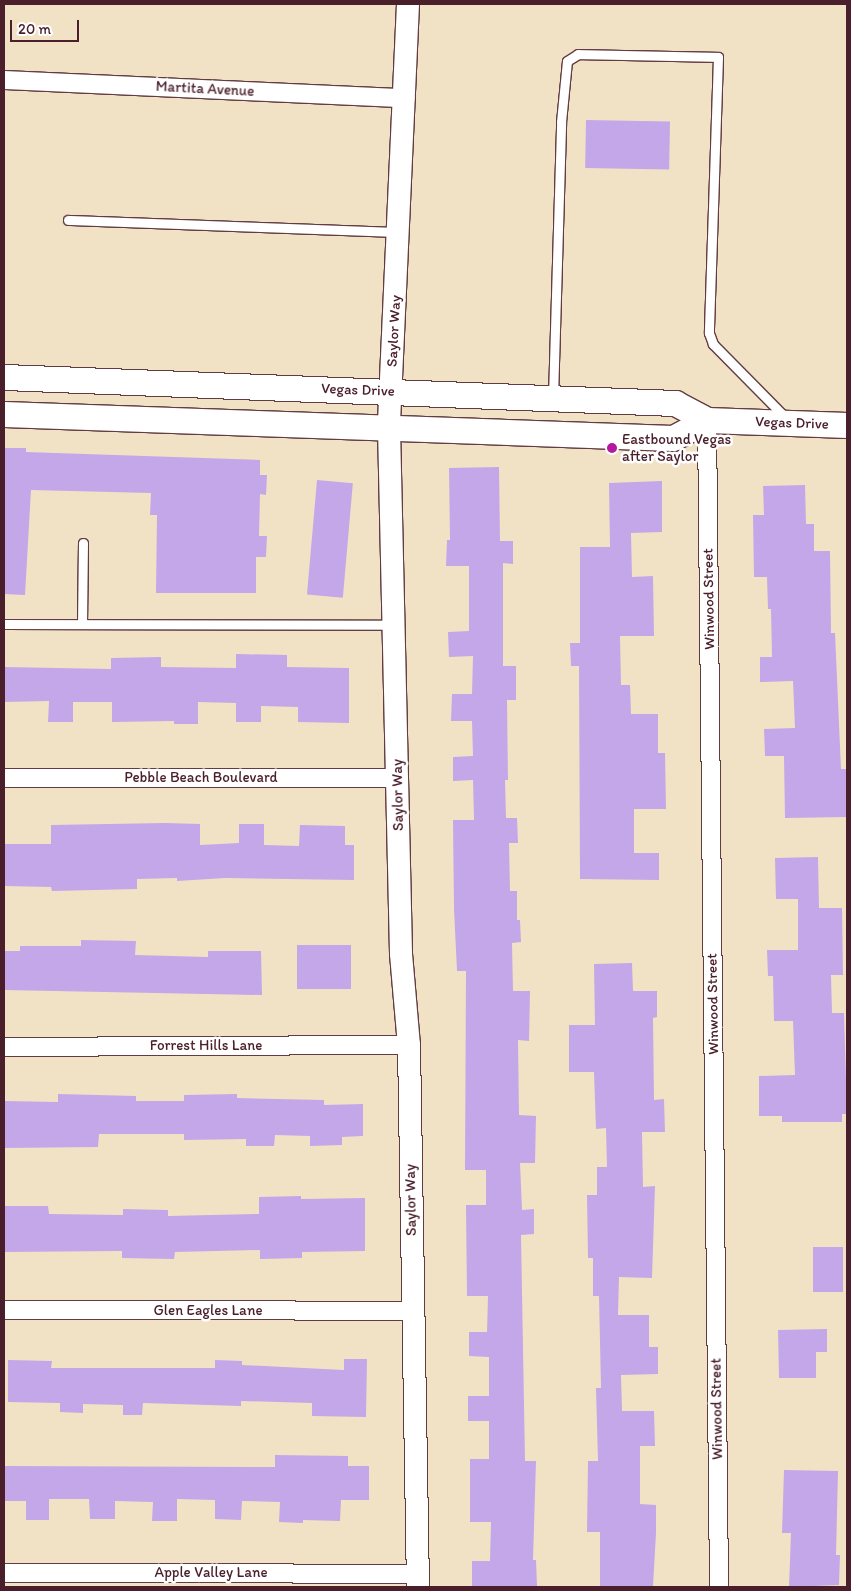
<!DOCTYPE html>
<style>
body{margin:0}
#map{position:relative;width:851px;height:1591px;overflow:hidden;background:#f1e2c5;font-family:Itim,sans-serif}
div>[style]{position:absolute}
.building>*{inset:0;background:#c3a7e9;transform-origin:0 0}
.roads{filter:drop-shadow(1px 0 #633c42) drop-shadow(-1px 0 #633c42) drop-shadow(0 1px #633c42) drop-shadow(0 -1px #633c42)}
.service>*{height:9px;margin:-4.5px;padding:0 4.5px;transform-origin:4.5px;border-radius:4.5px;background:#fff}
.minor>*{height:18px;margin:-9px;padding:0 9px;transform-origin:9px;border-radius:9px;background:#fff}
.tertiary>*{height:22px;margin:-11px;padding:0 11px;transform-origin:11px;border-radius:11px;background:#fff}
.secondary>*{height:25px;margin:-12.5px;padding:0 12.5px;transform-origin:12.5px;border-radius:12.5px;background:#fff}
.dots>*{width:14px;height:14px;translate:-50% -50%;box-sizing:border-box;border:2px solid #fff;border-radius:50%}
span{translate:-50% -50%;white-space:nowrap;text-align:center;line-height:1.15;-webkit-text-stroke:5px #fff;paint-order:stroke}
.street-label{font-size:15px;color:#4a1f2b}
.poi-label{font-size:15px;color:#4a1f2b}
.left{translate:0 -50%;text-align:left}
.frame{position:absolute;inset:0;border:5px solid #4a1f2b;pointer-events:none}
.scale{position:absolute;left:10px;top:20px;width:69px;height:22px;box-sizing:border-box;border:2px solid #4a1f2b;border-top:0;padding-left:6px;font-size:15px;line-height:18px;white-space:nowrap;color:#4a1f2b;-webkit-text-stroke:4px #fff;paint-order:stroke}
</style>
<div id="map">
<div class="building">
<i style="left:586px;top:120px;width:84px;height:48px;rotate:1deg"></i>
<i style="clip-path:polygon(4px 448px,26px 448px,26px 452px,260px 460px,260px 475px,267px 475px,266px 495px,260px 494px,259px 536px,267px 536px,266px 557px,256px 557px,256px 593px,156px 593px,157px 515px,150px 515px,151px 493px,31px 490px,25px 595px,4px 594px)"></i>
<i style="clip-path:polygon(499px 467px,500px 541px,513px 541px,513px 564px,503px 563px,503px 666px,516px 666px,516px 700px,507px 700px,508px 780px,505px 780px,506px 818px,517px 818px,518px 843px,509px 843px,510px 891px,517px 891px,517px 920px,520px 920px,521px 942px,512px 943px,513px 991px,530px 991px,529px 1041px,518px 1040px,519px 1115px,536px 1116px,535px 1163px,520px 1163px,522px 1210px,534px 1209px,534px 1234px,521px 1235px,525px 1461px,536px 1461px,533px 1560px,536px 1560px,537px 1586px,526px 1587px,472px 1587px,472px 1561px,490px 1561px,491px 1522px,470px 1522px,470px 1459px,489px 1459px,489px 1421px,468px 1421px,468px 1396px,489px 1396px,489px 1357px,469px 1356px,469px 1332px,487px 1332px,488px 1296px,467px 1296px,466px 1205px,486px 1205px,486px 1170px,465px 1170px,466px 971px,457px 971px,454px 909px,453px 820px,474px 820px,473px 780px,453px 781px,453px 757px,473px 756px,472px 721px,451px 721px,452px 694px,472px 694px,473px 656px,449px 657px,448px 632px,469px 631px,469px 566px,446px 566px,447px 540px,450px 540px,449px 468px)"></i>
<i style="left:317px;top:480px;width:36px;height:115px;rotate:5deg"></i>
<i style="clip-path:polygon(662px 481px,662px 532px,631px 533px,632px 577px,653px 576px,654px 636px,620px 636px,621px 685px,630px 685px,631px 714px,658px 714px,658px 753px,665px 753px,666px 809px,634px 809px,634px 853px,659px 853px,659px 880px,580px 879px,579px 666px,571px 666px,570px 643px,580px 643px,580px 547px,610px 547px,609px 483px)"></i>
<i style="clip-path:polygon(805px 485px,806px 524px,814px 524px,814px 551px,830px 551px,831px 633px,835px 633px,841px 769px,847px 769px,847px 817px,785px 818px,784px 756px,765px 756px,764px 729px,795px 728px,793px 681px,760px 682px,760px 657px,772px 657px,771px 609px,768px 609px,767px 577px,754px 577px,753px 515px,764px 515px,763px 486px)"></i>
<i style="clip-path:polygon(236px 654px,287px 655px,287px 667px,349px 668px,349px 723px,298px 722px,298px 707px,261px 706px,261px 722px,236px 722px,236px 703px,198px 702px,198px 724px,174px 724px,174px 721px,112px 722px,112px 702px,73px 702px,73px 722px,48px 722px,49px 701px,4px 702px,4px 667px,111px 669px,111px 658px,161px 657px,161px 667px,236px 668px)"></i>
<i style="clip-path:polygon(165px 823px,200px 824px,200px 845px,239px 843px,239px 824px,264px 824px,264px 845px,299px 846px,300px 825px,345px 826px,345px 845px,354px 845px,354px 880px,225px 878px,177px 881px,177px 878px,137px 879px,137px 889px,52px 891px,51px 887px,4px 886px,4px 844px,51px 844px,51px 825px)"></i>
<i style="clip-path:polygon(818px 857px,819px 908px,842px 908px,843px 975px,831px 975px,832px 1013px,844px 1013px,847px 1114px,842px 1114px,842px 1122px,782px 1122px,782px 1116px,759px 1116px,759px 1076px,795px 1075px,793px 1021px,774px 1021px,773px 976px,768px 976px,767px 950px,798px 950px,798px 899px,776px 899px,775px 858px)"></i>
<i style="clip-path:polygon(81px 940px,136px 941px,135px 955px,208px 957px,208px 951px,261px 951px,262px 995px,4px 990px,4px 951px,20px 951px,20px 946px,81px 946px)"></i>
<i style="left:351px;top:945px;width:44px;height:54px;rotate:90deg"></i>
<i style="clip-path:polygon(632px 963px,633px 991px,657px 991px,657px 1017px,653px 1018px,654px 1100px,664px 1099px,665px 1132px,642px 1132px,643px 1187px,655px 1186px,652px 1278px,619px 1277px,618px 1315px,649px 1315px,649px 1347px,658px 1347px,658px 1374px,621px 1375px,622px 1411px,654px 1411px,655px 1446px,640px 1446px,640px 1504px,656px 1505px,656px 1533px,653px 1586px,600px 1587px,600px 1532px,587px 1532px,588px 1461px,598px 1461px,596px 1388px,601px 1388px,599px 1296px,593px 1296px,593px 1258px,588px 1258px,587px 1195px,597px 1195px,597px 1167px,607px 1167px,606px 1128px,596px 1129px,594px 1072px,569px 1072px,569px 1025px,595px 1025px,594px 964px)"></i>
<i style="clip-path:polygon(58px 1094px,136px 1096px,136px 1101px,184px 1101px,184px 1095px,237px 1094px,237px 1098px,324px 1100px,324px 1105px,363px 1104px,363px 1136px,342px 1137px,342px 1145px,310px 1146px,310px 1136px,275px 1135px,274px 1146px,246px 1146px,246px 1139px,184px 1140px,184px 1134px,99px 1134px,98px 1147px,4px 1148px,4px 1101px,58px 1102px)"></i>
<i style="clip-path:polygon(301px 1196px,301px 1199px,365px 1198px,365px 1251px,302px 1252px,302px 1258px,260px 1259px,260px 1250px,175px 1252px,174px 1259px,122px 1258px,122px 1251px,4px 1252px,4px 1206px,48px 1206px,49px 1214px,123px 1215px,123px 1209px,168px 1210px,168px 1216px,259px 1214px,259px 1197px)"></i>
<i style="left:813px;top:1247px;width:30px;height:45px"></i>
<i style="clip-path:polygon(827px 1329px,827px 1352px,816px 1352px,816px 1378px,779px 1378px,778px 1330px)"></i>
<i style="clip-path:polygon(344px 1359px,367px 1359px,366px 1417px,312px 1416px,312px 1403px,241px 1401px,241px 1406px,143px 1403px,142px 1415px,123px 1415px,123px 1405px,83px 1404px,83px 1413px,60px 1412px,60px 1403px,8px 1402px,8px 1360px,52px 1361px,51px 1368px,215px 1368px,215px 1360px,242px 1361px,242px 1365px,344px 1370px)"></i>
<i style="clip-path:polygon(275px 1455px,348px 1456px,348px 1466px,369px 1466px,369px 1500px,341px 1500px,340px 1521px,303px 1520px,303px 1523px,279px 1522px,280px 1502px,242px 1501px,241px 1520px,215px 1519px,215px 1500px,177px 1499px,177px 1521px,152px 1521px,153px 1502px,115px 1501px,115px 1519px,90px 1519px,89px 1499px,49px 1499px,49px 1520px,26px 1520px,26px 1501px,4px 1501px,4px 1466px,275px 1467px)"></i>
<i style="clip-path:polygon(784px 1470px,838px 1471px,836px 1555px,840px 1555px,839px 1585px,789px 1587px,791px 1533px,782px 1533px)"></i>
</div>
<div class="roads">
<div class="service">
<i style="left:68px;top:220px;width:331px;rotate:2.1deg"></i>
<i style="left:553px;top:397px;width:275px;rotate:-88.3deg"></i>
<i style="left:561px;top:122px;width:61px;rotate:-84.4deg"></i>
<i style="left:567px;top:61px;width:13px;rotate:-32deg"></i>
<i style="left:578px;top:54px;width:140px;rotate:1.2deg"></i>
<i style="left:718px;top:57px;width:276px;rotate:91.9deg"></i>
<i style="left:709px;top:333px;width:12px;rotate:70deg"></i>
<i style="left:713px;top:344px;width:103px;rotate:45.4deg"></i>
<i style="left:4px;top:624px;width:389px;rotate:0.1deg"></i>
<i style="left:82px;top:624px;width:81px;rotate:-89.3deg"></i>
</div>
<div class="minor">
<i style="left:4px;top:80px;width:402px;rotate:2.6deg"></i>
<i style="left:707px;top:420px;width:1167px;rotate:89.41deg"></i>
<i style="left:4px;top:778px;width:394px"></i>
<i style="left:4px;top:1047px;width:405px;rotate:-0.3deg"></i>
<i style="left:4px;top:1310px;width:408px;rotate:0.1deg"></i>
<i style="left:4px;top:1573px;width:414px;rotate:0.1deg"></i>
</div>
<div class="tertiary">
<i style="left:408px;top:4px;width:424px;rotate:92.6deg"></i>
<i style="left:389px;top:428px;width:526px;rotate:88.69deg"></i>
<i style="left:401px;top:954px;width:91px;rotate:85deg"></i>
<i style="left:409px;top:1045px;width:542px;rotate:89.05deg"></i>
</div>
<div class="secondary">
<i style="left:4px;top:377px;width:672px;rotate:2.22deg"></i>
<i style="left:675px;top:403px;width:36px;rotate:28deg"></i>
<i style="left:707px;top:420px;width:140px;rotate:2deg"></i>
<i style="left:4px;top:414px;width:669px;rotate:2.05deg"></i>
<i style="left:673px;top:438px;width:38px;rotate:-28deg"></i>
</div>
</div>
<div class="dots">
<i style="left:612px;top:448px;background:#b5179e"></i>
</div>
<div class="street-label">
<span style="left:205px;top:89px;rotate:3deg">Martita Avenue</span>
<span style="left:394px;top:331px;rotate:-87deg">Saylor Way</span>
<span style="left:358px;top:390px;rotate:2deg">Vegas Drive</span>
<span style="left:792px;top:423px;rotate:2deg">Vegas Drive</span>
<span style="left:709px;top:599px;rotate:-91deg">Winwood Street</span>
<span style="left:201px;top:778px">Pebble Beach Boulevard</span>
<span style="left:398px;top:795px;rotate:-91deg">Saylor Way</span>
<span style="left:713px;top:1004px;rotate:-91deg">Winwood Street</span>
<span style="left:206px;top:1046px">Forrest Hills Lane</span>
<span style="left:411px;top:1200px;rotate:-91deg">Saylor Way</span>
<span style="left:208px;top:1311px">Glen Eagles Lane</span>
<span style="left:717px;top:1409px;rotate:-91deg">Winwood Street</span>
<span style="left:211px;top:1573px">Apple Valley Lane</span>
</div>
<div class="poi-label">
<span class="left" style="left:622px;top:448px">Eastbound Vegas<br>after Saylor</span>
</div>
<div class="frame"></div>
<div class="scale">20 m</div>
</div>
